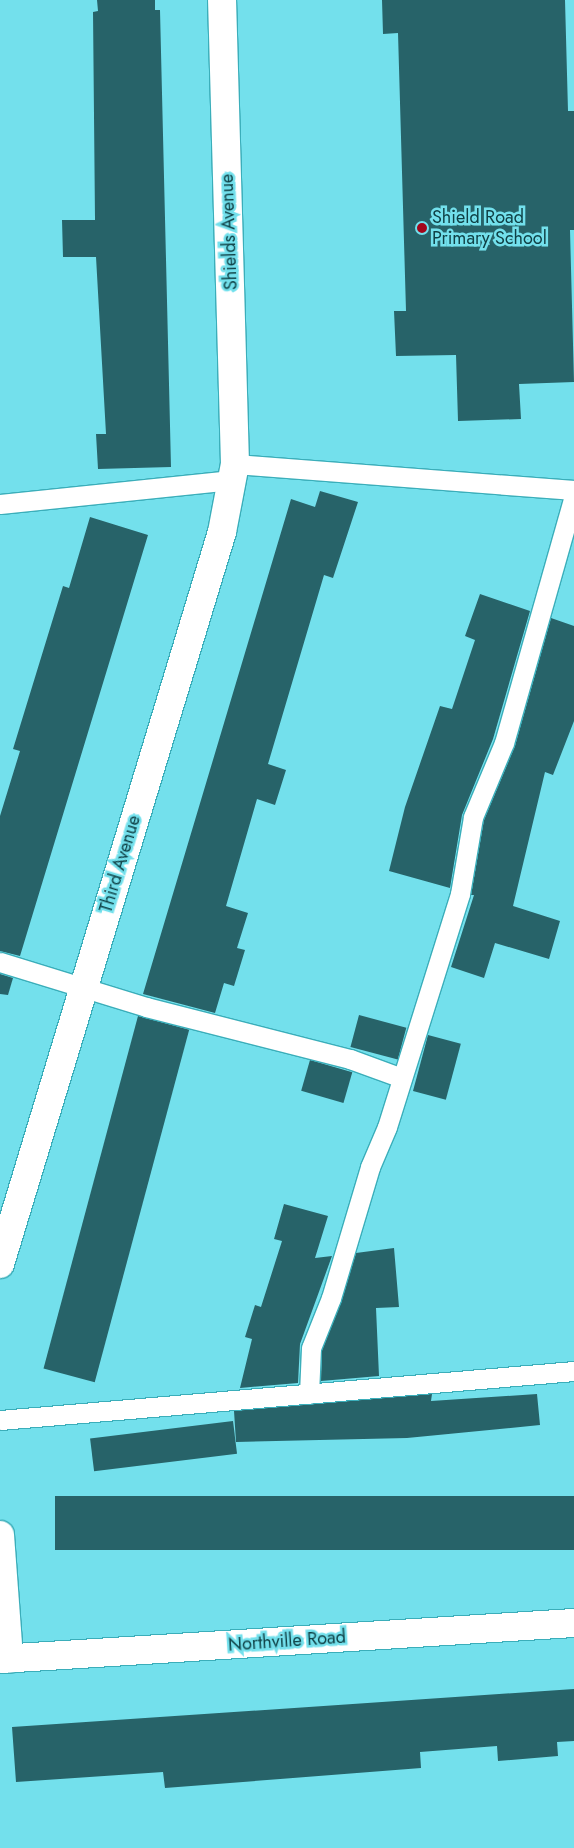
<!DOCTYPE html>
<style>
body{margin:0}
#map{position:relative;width:574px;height:1848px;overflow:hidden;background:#73e0ec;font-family:Jost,sans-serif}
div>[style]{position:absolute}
.building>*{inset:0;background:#276369;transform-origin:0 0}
.roads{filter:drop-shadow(1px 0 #3baeba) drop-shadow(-1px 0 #3baeba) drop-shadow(0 1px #3baeba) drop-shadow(0 -1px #3baeba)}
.service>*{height:19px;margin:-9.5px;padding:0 9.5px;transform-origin:9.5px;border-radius:9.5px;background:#fff}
.minor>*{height:28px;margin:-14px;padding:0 14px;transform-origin:14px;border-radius:14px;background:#fff}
.dots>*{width:14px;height:14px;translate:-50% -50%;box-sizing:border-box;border:2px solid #73e0ec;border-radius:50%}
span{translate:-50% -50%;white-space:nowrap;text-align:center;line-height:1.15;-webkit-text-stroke:5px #73e0ec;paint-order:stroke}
.poi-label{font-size:18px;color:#0f4045}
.left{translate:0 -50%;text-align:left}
.street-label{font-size:18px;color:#0f4045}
</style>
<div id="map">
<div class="building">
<i style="clip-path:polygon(97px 0,155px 0,155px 10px,160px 10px,171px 467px,98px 469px,96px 434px,106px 434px,96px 257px,63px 257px,62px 220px,95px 220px,93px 12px,98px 11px)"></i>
<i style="clip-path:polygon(382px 0,565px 0,568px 111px,574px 111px,574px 230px,570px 230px,574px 382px,519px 384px,521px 419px,458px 421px,456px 355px,396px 356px,394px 311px,406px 311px,398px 33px,383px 34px)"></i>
<i style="clip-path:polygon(320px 491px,358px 502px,333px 578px,324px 575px,268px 764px,286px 770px,275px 805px,257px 799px,226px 906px,248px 913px,237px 948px,245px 950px,234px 986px,224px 983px,215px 1013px,143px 994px,291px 499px,315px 507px)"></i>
<i style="clip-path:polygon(90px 517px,148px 535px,20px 956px,0 951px,0 816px,20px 751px,13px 749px,63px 586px,69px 588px)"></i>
<i style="clip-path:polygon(480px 594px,530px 611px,493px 739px,462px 815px,450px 888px,389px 871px,405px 807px,440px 706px,452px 709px,475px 640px,465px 636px)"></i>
<i style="clip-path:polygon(551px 618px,574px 626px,574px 721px,553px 775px,545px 772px,513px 906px,560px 921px,549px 959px,495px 943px,484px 978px,451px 967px,474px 895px,471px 895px,484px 820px,515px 746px)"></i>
<i style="clip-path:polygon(0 974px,13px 978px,8px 995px,0 994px)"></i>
<i style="left:359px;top:1015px;width:49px;height:33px;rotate:15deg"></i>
<i style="left:138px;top:1016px;width:53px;height:365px;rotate:15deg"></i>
<i style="left:428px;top:1035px;width:34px;height:58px;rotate:15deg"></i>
<i style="left:310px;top:1060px;width:44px;height:32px;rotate:16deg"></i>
<i style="clip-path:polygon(284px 1204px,328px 1216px,315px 1258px,332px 1256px,300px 1344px,298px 1383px,240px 1388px,252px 1339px,245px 1337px,255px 1305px,261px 1307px,282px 1241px,274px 1239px)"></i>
<i style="clip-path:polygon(394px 1248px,399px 1307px,376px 1308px,379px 1376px,321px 1381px,322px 1350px,356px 1253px)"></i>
<i style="clip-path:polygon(432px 1394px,431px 1401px,537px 1394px,540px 1425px,407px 1438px,236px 1442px,234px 1411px)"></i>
<i style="left:233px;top:1421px;width:33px;height:144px;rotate:83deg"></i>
<i style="left:574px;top:1496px;width:54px;height:519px;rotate:90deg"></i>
<i style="clip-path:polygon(574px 1689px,574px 1741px,557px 1742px,558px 1756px,498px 1761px,497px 1746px,420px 1752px,421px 1768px,165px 1788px,163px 1772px,16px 1782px,12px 1727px)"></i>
</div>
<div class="roads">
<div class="service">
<i style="left:235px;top:464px;width:340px;rotate:4.4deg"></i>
<i style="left:0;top:504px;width:233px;rotate:-5.9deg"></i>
<i style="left:0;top:962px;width:153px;rotate:17.1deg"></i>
<i style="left:146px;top:1007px;width:211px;rotate:14.3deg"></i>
<i style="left:350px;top:1059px;width:55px;rotate:20.1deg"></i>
<i style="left:309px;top:1394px;width:46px;rotate:-87.5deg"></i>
<i style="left:311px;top:1348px;width:54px;rotate:-68.2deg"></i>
<i style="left:331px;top:1298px;width:137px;rotate:-73.4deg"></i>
<i style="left:370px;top:1167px;width:43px;rotate:-67deg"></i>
<i style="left:387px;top:1127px;width:244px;rotate:-72.6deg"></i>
<i style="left:460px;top:894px;width:78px;rotate:-80.4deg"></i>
<i style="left:473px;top:817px;width:80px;rotate:-67.3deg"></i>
<i style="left:504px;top:743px;width:257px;rotate:-74.2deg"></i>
<i style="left:0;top:1420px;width:576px;rotate:-4.88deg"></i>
</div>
<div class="minor">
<i style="left:0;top:1264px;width:765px;rotate:-73.13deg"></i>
<i style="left:222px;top:532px;width:69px;rotate:-79.2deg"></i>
<i style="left:235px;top:464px;width:464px;rotate:-91.6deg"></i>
<i style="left:0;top:1535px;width:124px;rotate:85.8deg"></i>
<i style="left:0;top:1659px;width:575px;rotate:-3.59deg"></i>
</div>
</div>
<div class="dots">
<i style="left:422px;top:228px;background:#a2061a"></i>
</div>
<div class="poi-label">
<span class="left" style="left:432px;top:228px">Shield Road<br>Primary School</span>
</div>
<div class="street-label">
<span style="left:229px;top:232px;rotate:-92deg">Shields Avenue</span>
<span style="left:120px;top:864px;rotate:-73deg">Third Avenue</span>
<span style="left:287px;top:1641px;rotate:-4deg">Northville Road</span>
</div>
</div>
